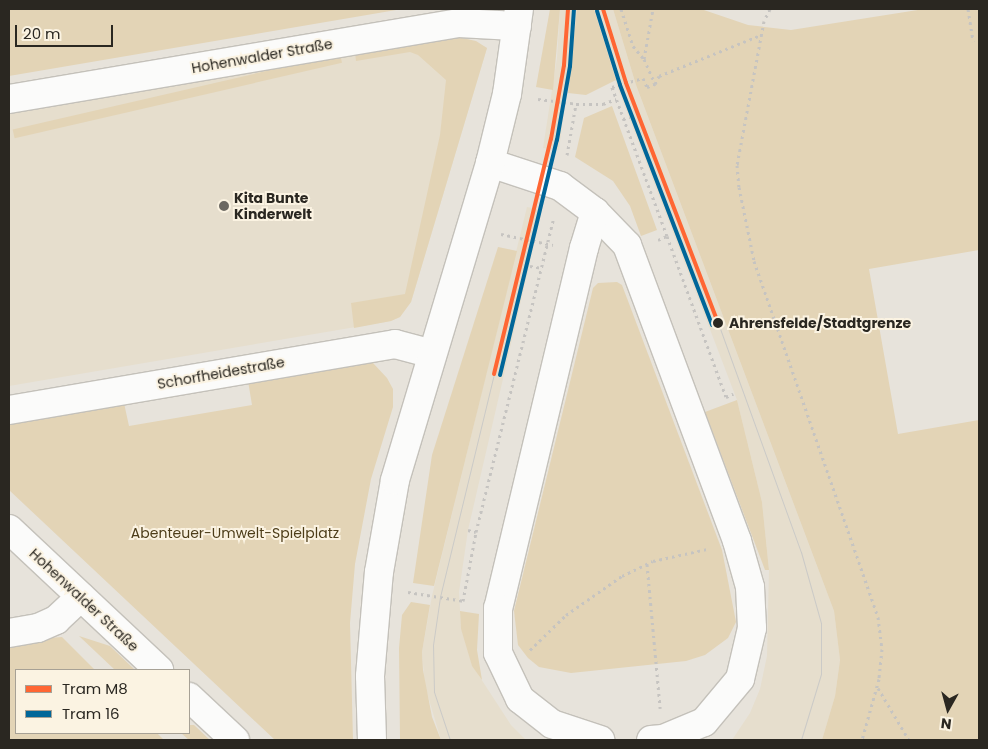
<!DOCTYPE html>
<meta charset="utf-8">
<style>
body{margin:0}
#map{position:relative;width:988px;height:749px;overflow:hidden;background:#e7e3db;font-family:Poppins,sans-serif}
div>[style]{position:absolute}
.built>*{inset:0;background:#e6decd}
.green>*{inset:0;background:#e3d4b6;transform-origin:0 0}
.path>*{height:3px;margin-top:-1.5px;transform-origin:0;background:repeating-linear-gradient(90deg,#c6c4c1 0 2.5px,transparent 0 6.5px)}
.roads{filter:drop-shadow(1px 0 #c4c1ba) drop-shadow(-1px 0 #c4c1ba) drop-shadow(0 1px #c4c1ba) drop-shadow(0 -1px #c4c1ba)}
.minor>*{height:28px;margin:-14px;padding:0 14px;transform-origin:14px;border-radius:14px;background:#fbfbfa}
.tram>*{height:1px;margin:-0.5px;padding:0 0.5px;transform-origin:0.5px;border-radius:0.5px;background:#cbcac7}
.tram-1>*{height:4px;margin:-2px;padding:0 2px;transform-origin:2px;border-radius:2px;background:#f63}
.tram-2>*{height:4px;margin:-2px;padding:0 2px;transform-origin:2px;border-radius:2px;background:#069}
.dots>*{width:14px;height:14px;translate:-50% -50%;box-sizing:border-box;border:2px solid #fbf3e2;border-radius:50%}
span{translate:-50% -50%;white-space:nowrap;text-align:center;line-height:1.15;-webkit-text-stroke:4px #fbf3e2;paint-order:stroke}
.street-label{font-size:14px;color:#2a2721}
.poi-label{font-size:14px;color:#2a2721;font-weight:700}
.left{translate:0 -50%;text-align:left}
.stop-label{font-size:14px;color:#2a2721;font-weight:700}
.park-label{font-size:14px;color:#4d3d19}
.frame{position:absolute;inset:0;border:10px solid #2a2721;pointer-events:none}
.legend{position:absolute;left:15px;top:669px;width:175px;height:65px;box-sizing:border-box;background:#fbf3e2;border:1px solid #a7a195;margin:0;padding:6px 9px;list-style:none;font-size:15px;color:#2a2721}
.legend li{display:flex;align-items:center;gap:10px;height:25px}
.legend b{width:25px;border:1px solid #a7a195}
.north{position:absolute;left:923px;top:684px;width:50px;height:50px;-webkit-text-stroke:4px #fbf3e2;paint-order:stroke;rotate:187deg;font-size:14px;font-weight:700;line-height:20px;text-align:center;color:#2a2721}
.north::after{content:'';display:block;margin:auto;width:18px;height:22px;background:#2a2721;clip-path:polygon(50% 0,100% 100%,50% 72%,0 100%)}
.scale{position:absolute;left:15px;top:25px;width:98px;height:22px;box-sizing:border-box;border:2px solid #2a2721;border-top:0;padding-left:6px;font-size:15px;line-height:18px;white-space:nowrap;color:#2a2721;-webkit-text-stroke:4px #fbf3e2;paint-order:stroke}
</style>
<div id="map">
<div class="built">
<i style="clip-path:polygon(560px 9px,577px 9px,559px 150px,543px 148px,557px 58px)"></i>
<i style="clip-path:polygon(594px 9px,613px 9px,636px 85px,834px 611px,840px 660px,835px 696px,822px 740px,732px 740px,750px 713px,760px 689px,767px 656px,769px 570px,762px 502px,737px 400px,617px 86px)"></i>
<i style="clip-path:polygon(468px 39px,487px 48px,411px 302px,400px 317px,391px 321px,9px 386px,9px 111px,399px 44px)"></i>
<i style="clip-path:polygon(527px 207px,542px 210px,468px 530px,459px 592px,461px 628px,472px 665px,511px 725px,526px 740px,441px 740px,425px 686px,422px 652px,432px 596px)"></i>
</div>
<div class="green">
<i style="clip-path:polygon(9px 9px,402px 9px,9px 76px)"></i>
<i style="clip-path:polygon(550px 9px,560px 9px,553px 90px,536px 87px)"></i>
<i style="clip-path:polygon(577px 9px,594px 9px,616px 80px,586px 95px,568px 93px)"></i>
<i style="clip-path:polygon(613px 9px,701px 9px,748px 25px,791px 30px,924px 9px,979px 9px,979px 250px,869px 269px,898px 434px,979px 420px,979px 740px,822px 740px,835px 696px,840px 660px,834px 611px,636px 85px)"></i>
<i style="clip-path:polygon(452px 36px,476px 41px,487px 48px,411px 302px,400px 317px,391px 321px,354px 328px,351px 303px,405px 294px,440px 135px,446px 80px,418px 55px,410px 52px,356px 61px,355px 52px)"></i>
<i style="left:340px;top:54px;width:9px;height:336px;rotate:77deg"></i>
<i style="clip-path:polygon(612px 106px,657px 230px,641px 236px,630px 206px,613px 181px,575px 157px,584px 118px)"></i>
<i style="clip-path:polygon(498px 247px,517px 251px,434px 586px,413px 583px,432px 455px)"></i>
<i style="clip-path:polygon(617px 282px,622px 285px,722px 550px,736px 622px,728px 638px,705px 655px,686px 661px,571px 673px,539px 667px,528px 658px,518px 645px,514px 611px,593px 288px,598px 283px)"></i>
<i style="clip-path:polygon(363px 360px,373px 363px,387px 378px,393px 389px,393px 407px,371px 479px,355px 564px,350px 623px,353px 740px,275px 740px,9px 490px,9px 421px,124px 403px,129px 426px,252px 405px,248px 381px)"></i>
<i style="clip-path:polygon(737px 400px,762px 502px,769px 570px,765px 570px,705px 412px)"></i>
<i style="clip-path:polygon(411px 602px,430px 605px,422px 652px,423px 670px,432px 717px,441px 740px,400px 740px,399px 648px,402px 615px)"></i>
<i style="clip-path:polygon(460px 611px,479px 614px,477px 650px,482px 680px,472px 666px,461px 629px)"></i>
<i style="clip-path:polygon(79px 636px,110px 646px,135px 670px,115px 670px)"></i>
<i style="clip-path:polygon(62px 637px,95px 670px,16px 670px,16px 733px,157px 733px,164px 740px,9px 740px,9px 641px)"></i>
<i style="clip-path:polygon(189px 725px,194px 725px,210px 740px,189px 740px,181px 733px,189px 733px)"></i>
</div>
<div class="path">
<i style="left:621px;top:9px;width:39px;rotate:72deg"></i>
<i style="left:633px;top:46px;width:17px;rotate:50deg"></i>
<i style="left:644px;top:59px;width:27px;rotate:66deg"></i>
<i style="left:770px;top:9px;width:13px;rotate:117deg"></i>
<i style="left:764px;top:21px;width:147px;rotate:100.6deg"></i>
<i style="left:737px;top:165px;width:22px;rotate:85deg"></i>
<i style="left:739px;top:187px;width:76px;rotate:78.5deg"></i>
<i style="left:754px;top:261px;width:377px;rotate:70.8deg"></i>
<i style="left:878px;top:617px;width:32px;rotate:83deg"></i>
<i style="left:882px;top:649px;width:30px;rotate:96deg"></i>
<i style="left:879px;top:679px;width:63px;rotate:105.6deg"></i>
<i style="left:968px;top:9px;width:33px;rotate:81deg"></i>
<i style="left:644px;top:59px;width:51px;rotate:-79.8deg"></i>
<i style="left:538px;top:99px;width:38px;rotate:7deg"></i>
<i style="left:576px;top:104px;width:27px"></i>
<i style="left:603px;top:104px;width:14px;rotate:-21deg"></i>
<i style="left:623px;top:119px;width:7px;rotate:-16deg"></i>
<i style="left:567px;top:155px;width:52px;rotate:-80deg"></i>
<i style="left:501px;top:234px;width:53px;rotate:11.9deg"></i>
<i style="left:667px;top:236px;width:171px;rotate:69.9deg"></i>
<i style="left:726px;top:397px;width:8px;rotate:-23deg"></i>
<i style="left:658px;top:240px;width:10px;rotate:-24deg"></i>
<i style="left:667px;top:236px;width:159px;rotate:-110.3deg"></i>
<i style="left:612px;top:87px;width:32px;rotate:-16deg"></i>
<i style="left:643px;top:78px;width:10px;rotate:66deg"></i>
<i style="left:647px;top:87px;width:9px;rotate:-21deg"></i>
<i style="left:655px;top:84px;width:9px;rotate:-63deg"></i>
<i style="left:659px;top:76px;width:110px;rotate:-21.9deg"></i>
<i style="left:530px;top:266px;width:12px;rotate:9deg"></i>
<i style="left:468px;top:530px;width:8px;rotate:14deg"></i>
<i style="left:647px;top:564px;width:145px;rotate:84.8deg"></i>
<i style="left:408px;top:592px;width:57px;rotate:9.1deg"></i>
<i style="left:463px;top:601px;width:70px;rotate:-79.3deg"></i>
<i style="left:476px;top:532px;width:321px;rotate:-76.1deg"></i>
<i style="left:530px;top:650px;width:50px;rotate:-44.2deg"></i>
<i style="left:566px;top:615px;width:68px;rotate:-34.9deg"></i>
<i style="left:622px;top:576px;width:34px;rotate:-26deg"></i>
<i style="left:653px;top:561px;width:55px;rotate:-12.5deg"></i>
<i style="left:878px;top:688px;width:61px;rotate:59.2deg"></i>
</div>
<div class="roads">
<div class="minor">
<i style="left:9px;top:99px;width:456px;rotate:-9.6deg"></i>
<i style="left:459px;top:23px;width:58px;rotate:3deg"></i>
<i style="left:490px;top:163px;width:74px;rotate:18.2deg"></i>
<i style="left:560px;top:186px;width:44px;rotate:36.6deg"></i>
<i style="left:595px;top:212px;width:46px;rotate:45.9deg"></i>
<i style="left:627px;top:245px;width:316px;rotate:69.6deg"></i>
<i style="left:737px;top:541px;width:48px;rotate:74.2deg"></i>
<i style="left:750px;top:587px;width:41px;rotate:87.2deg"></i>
<i style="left:752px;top:628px;width:52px;rotate:103.2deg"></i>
<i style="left:740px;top:679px;width:56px;rotate:129.9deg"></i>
<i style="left:704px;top:722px;width:44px;rotate:157.5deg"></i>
<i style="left:663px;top:739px;width:12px;rotate:175deg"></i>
<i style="left:595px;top:212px;width:38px;rotate:107deg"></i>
<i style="left:584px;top:248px;width:370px;rotate:103.4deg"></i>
<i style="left:498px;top:608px;width:45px;rotate:90deg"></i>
<i style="left:498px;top:653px;width:51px;rotate:64.4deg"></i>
<i style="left:520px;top:699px;width:41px;rotate:38deg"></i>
<i style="left:552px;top:724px;width:51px;rotate:18.4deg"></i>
<i style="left:9px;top:410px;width:392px;rotate:-9.7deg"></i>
<i style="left:395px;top:344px;width:38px;rotate:15deg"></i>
<i style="left:9px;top:529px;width:206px;rotate:43.2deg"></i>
<i style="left:9px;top:633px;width:29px;rotate:-10deg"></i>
<i style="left:38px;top:628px;width:20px;rotate:-24deg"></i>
<i style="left:56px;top:620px;width:34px;rotate:-43deg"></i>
<i style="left:189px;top:697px;width:63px;rotate:43.1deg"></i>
<i style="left:372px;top:740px;width:64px;rotate:-91.8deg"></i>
<i style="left:370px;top:676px;width:104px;rotate:-85.1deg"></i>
<i style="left:379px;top:572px;width:93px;rotate:-80.1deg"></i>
<i style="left:395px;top:480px;width:331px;rotate:-73.3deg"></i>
<i style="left:490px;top:163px;width:71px;rotate:-76.2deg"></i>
<i style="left:507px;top:94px;width:86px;rotate:-82deg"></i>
</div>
</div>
<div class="tram">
<i style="left:718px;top:323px;width:244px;rotate:70.1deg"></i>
<i style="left:801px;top:552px;width:74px;rotate:74.3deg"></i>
<i style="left:821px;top:623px;width:51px;rotate:90deg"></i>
<i style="left:821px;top:674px;width:69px;rotate:106.9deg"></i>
<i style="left:450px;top:740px;width:51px;rotate:-108.4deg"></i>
<i style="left:434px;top:692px;width:47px;rotate:-91.2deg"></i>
<i style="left:433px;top:645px;width:49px;rotate:-81.7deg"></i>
<i style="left:440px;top:597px;width:229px;rotate:-76.4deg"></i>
</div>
<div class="tram-1">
<i style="left:603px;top:9px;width:77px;rotate:72.7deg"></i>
<i style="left:626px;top:83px;width:257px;rotate:69deg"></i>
<i style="left:494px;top:374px;width:242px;rotate:-76.4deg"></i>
<i style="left:551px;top:139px;width:75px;rotate:-80deg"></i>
<i style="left:564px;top:65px;width:56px;rotate:-85.9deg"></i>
</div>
<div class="tram-2">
<i style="left:597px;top:11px;width:77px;rotate:72.7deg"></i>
<i style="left:620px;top:85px;width:257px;rotate:69deg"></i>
<i style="left:500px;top:375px;width:242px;rotate:-76.4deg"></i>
<i style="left:557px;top:140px;width:75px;rotate:-80deg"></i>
<i style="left:570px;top:66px;width:57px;rotate:-86deg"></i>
</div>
<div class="dots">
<i style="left:224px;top:206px;background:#6c6962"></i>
<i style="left:718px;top:323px;background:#2a2721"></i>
</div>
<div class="street-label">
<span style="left:262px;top:56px;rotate:-10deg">Hohenwalder Straße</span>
<span style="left:221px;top:373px;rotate:-10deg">Schorfheidestraße</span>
<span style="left:84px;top:600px;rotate:43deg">Hohenwalder Straße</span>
</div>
<div class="poi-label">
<span class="left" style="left:234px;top:206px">Kita Bunte<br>Kinderwelt</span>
</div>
<div class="stop-label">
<span class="left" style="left:729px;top:323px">Ahrensfelde/Stadtgrenze</span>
</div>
<div class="park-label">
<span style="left:235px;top:533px">Abenteuer-Umwelt-Spielplatz</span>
</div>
<div class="frame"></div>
<ul class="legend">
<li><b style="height:6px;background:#f63"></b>Tram M8</li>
<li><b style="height:6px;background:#069"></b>Tram 16</li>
</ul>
<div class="north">N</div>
<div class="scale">20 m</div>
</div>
